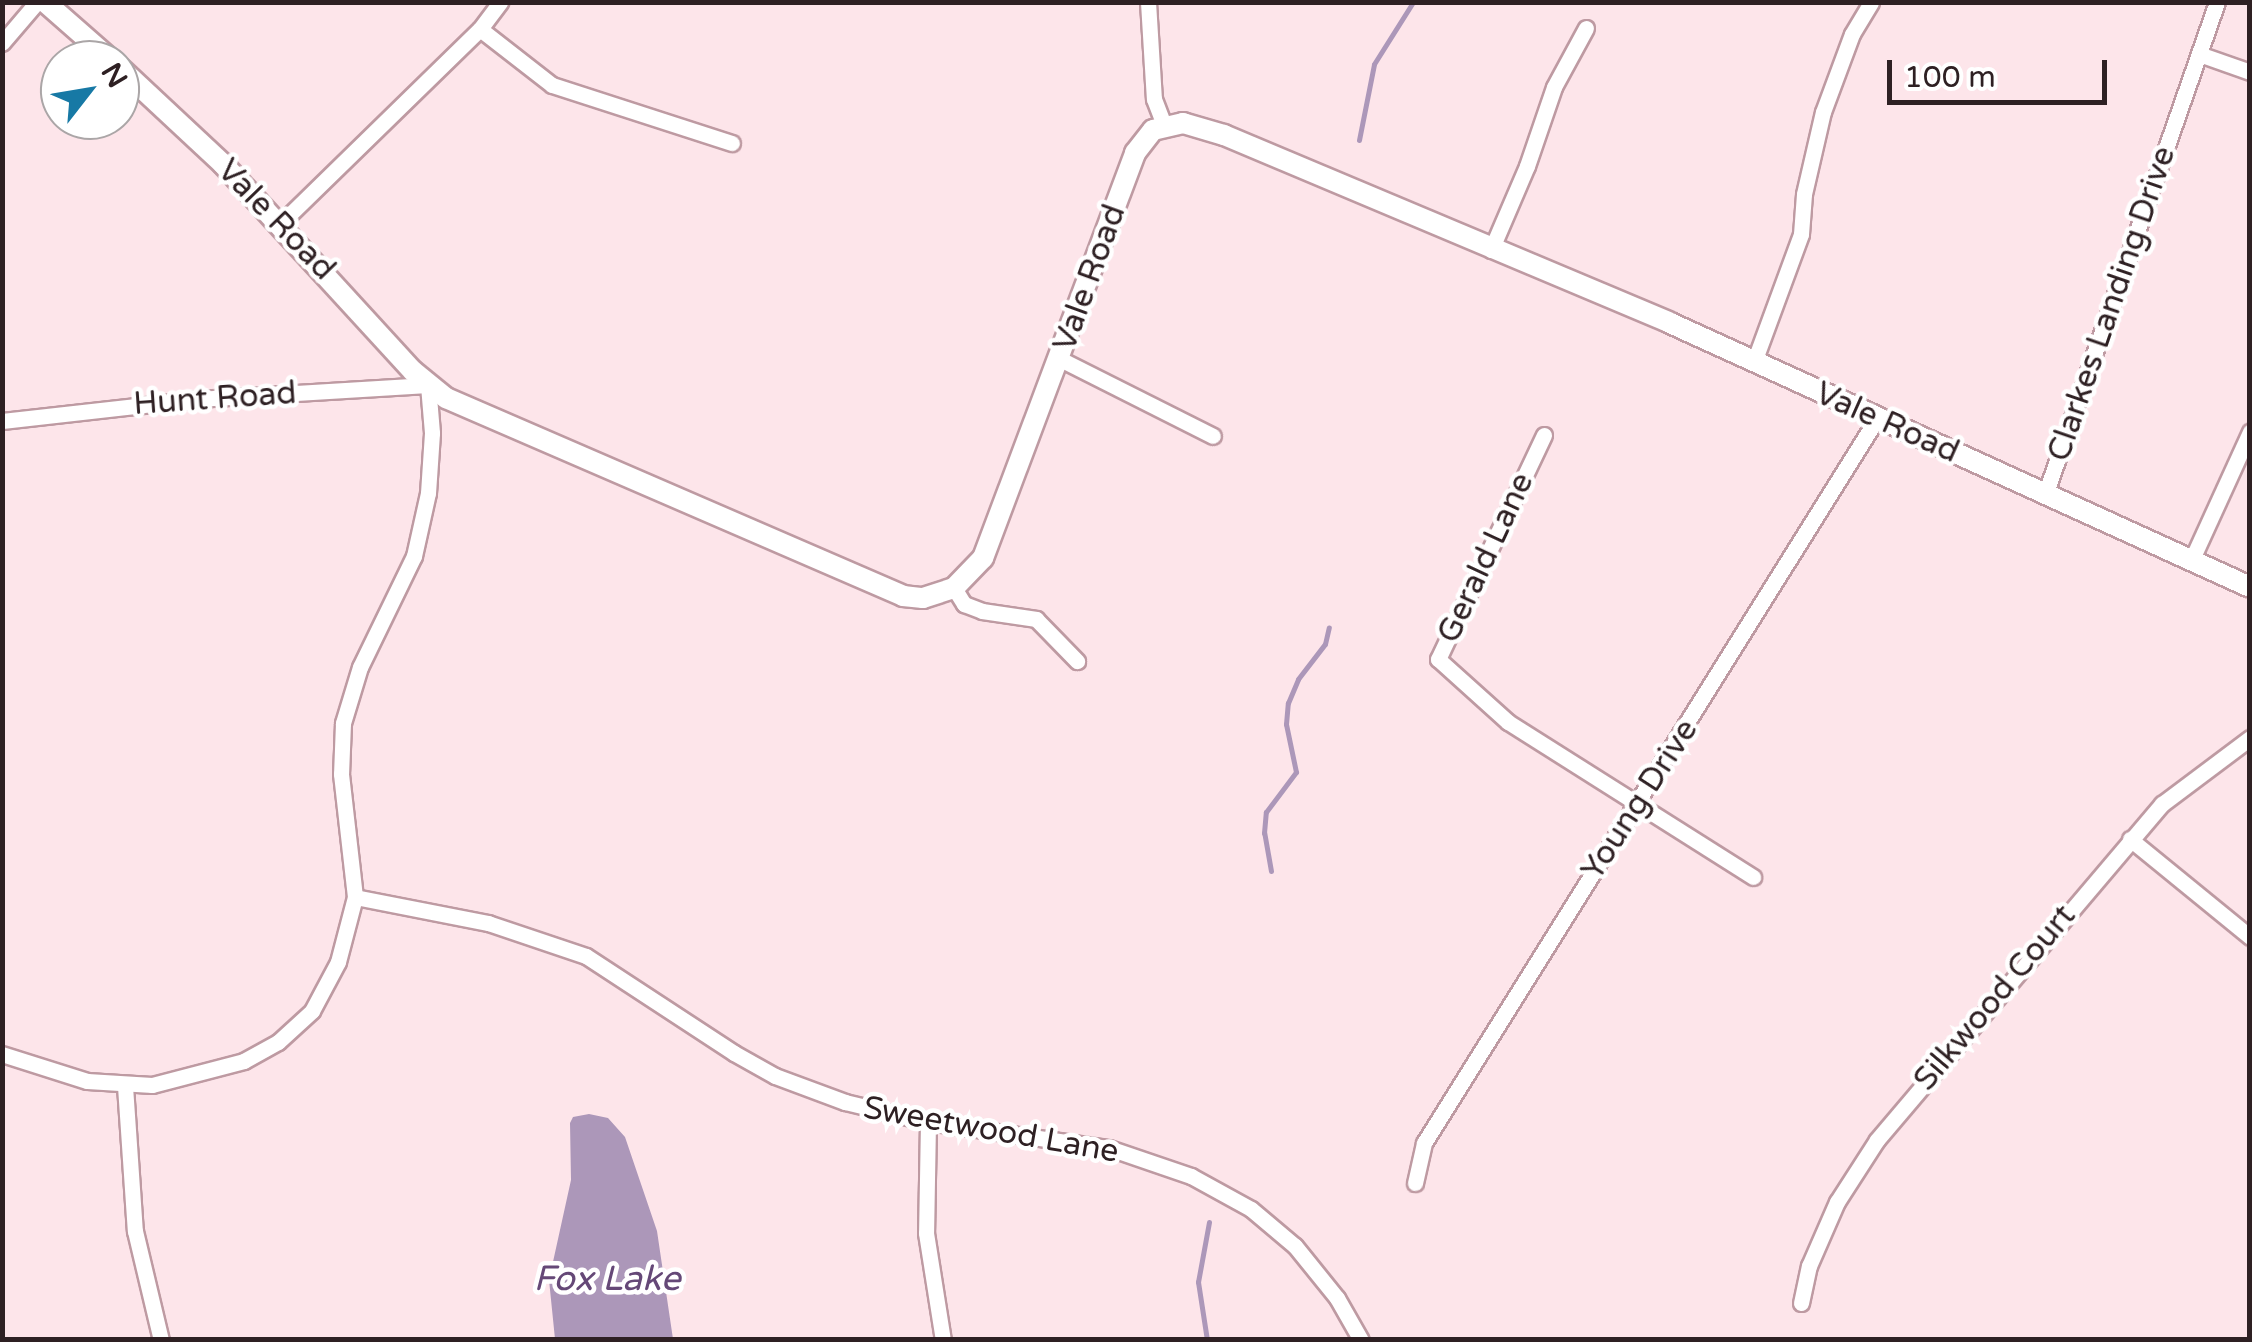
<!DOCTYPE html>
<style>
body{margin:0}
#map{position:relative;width:2252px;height:1342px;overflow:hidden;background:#fde5ea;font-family:"Varela Round",sans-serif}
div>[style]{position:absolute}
.water>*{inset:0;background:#ac97b9}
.stream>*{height:5px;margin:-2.5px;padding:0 2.5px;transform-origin:2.5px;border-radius:2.5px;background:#ac97b9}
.roads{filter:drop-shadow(2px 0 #be9aa2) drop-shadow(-2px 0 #be9aa2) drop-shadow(0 2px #be9aa2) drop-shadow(0 -2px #be9aa2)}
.street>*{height:15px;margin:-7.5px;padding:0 7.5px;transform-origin:7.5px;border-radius:7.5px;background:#fff}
.secondary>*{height:20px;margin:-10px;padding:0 10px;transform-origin:10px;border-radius:10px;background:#fff}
span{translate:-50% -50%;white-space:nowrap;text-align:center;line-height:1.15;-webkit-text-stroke:9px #fff;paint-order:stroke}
.street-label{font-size:32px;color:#2e2023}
.water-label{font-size:35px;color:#654877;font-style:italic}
.frame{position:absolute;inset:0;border:5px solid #2e2023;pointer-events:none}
.north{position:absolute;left:40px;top:40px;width:100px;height:100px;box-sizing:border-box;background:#fff;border:2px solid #aba6a7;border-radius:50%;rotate:59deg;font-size:28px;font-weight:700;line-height:40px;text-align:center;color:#2e2023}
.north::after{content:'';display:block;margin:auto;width:35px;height:45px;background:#1779a5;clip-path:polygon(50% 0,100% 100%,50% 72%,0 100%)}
.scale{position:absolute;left:1887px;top:60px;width:220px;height:45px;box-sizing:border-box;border:5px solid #2e2023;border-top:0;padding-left:12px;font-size:30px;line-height:35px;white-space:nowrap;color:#2e2023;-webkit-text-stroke:8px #fff;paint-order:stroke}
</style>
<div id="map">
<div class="water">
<i style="clip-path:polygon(589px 1114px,608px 1118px,625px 1137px,657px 1231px,673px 1339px,555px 1339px,549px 1280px,571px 1180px,570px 1123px,573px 1117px)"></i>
</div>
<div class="stream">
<i style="left:1359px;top:140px;width:77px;rotate:-78.8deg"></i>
<i style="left:1374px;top:64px;width:73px;rotate:-57.8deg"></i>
<i style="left:1271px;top:871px;width:39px;rotate:-100deg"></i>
<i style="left:1264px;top:833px;width:21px;rotate:-85deg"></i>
<i style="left:1266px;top:812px;width:50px;rotate:-53.1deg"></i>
<i style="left:1296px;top:772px;width:49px;rotate:-101.8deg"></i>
<i style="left:1286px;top:724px;width:21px;rotate:-85deg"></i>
<i style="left:1288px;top:703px;width:26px;rotate:-67deg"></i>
<i style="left:1298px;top:679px;width:44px;rotate:-52.4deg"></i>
<i style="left:1325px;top:644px;width:17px;rotate:-77deg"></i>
<i style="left:1207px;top:1340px;width:59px;rotate:-98.8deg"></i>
<i style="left:1198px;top:1282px;width:61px;rotate:-79.6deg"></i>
</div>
<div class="roads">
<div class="street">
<i style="left:1148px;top:2px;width:97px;rotate:86.5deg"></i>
<i style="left:1154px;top:99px;width:28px;rotate:69deg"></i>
<i style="left:480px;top:29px;width:91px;rotate:37.9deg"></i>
<i style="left:552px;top:85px;width:189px;rotate:17.9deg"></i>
<i style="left:2px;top:43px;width:54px;rotate:-49.5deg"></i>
<i style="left:2199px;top:54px;width:54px;rotate:19.4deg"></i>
<i style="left:280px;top:224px;width:279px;rotate:-44.3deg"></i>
<i style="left:480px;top:29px;width:34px;rotate:-53deg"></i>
<i style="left:1491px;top:250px;width:91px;rotate:-66.8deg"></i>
<i style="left:1527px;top:166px;width:83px;rotate:-71.1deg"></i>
<i style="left:1554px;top:87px;width:67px;rotate:-61.5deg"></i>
<i style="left:1060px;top:359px;width:171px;rotate:26.7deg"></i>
<i style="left:1754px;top:362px;width:136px;rotate:-69.8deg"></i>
<i style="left:1801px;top:234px;width:40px;rotate:-85.7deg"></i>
<i style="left:1804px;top:194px;width:84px;rotate:-77deg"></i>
<i style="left:1823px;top:112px;width:83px;rotate:-69.6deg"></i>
<i style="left:1852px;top:34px;width:37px;rotate:-59deg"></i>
<i style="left:2px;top:421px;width:196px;rotate:-6.4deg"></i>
<i style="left:197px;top:399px;width:231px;rotate:-3.5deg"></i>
<i style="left:428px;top:385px;width:48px;rotate:85.2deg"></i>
<i style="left:432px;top:433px;width:60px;rotate:93.8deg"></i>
<i style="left:428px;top:493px;width:65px;rotate:102.5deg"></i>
<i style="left:414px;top:556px;width:123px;rotate:115.9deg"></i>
<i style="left:360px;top:667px;width:59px;rotate:106.9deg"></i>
<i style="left:343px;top:723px;width:51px;rotate:92.2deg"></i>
<i style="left:341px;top:774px;width:124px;rotate:83.5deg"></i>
<i style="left:355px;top:897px;width:67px;rotate:104.7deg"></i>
<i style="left:338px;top:962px;width:55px;rotate:118deg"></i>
<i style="left:312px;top:1011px;width:46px;rotate:137.6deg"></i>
<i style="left:278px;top:1042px;width:39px;rotate:151deg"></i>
<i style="left:244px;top:1061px;width:95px;rotate:165.4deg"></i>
<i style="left:152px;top:1085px;width:65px;rotate:-176.5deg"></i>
<i style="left:87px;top:1081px;width:89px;rotate:-162.4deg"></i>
<i style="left:1544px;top:435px;width:248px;rotate:115.3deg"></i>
<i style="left:1438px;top:659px;width:94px;rotate:42deg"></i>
<i style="left:1508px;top:722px;width:290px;rotate:32.3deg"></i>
<i style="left:2046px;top:492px;width:519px;rotate:-70.76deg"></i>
<i style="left:2192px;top:559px;width:140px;rotate:-65.5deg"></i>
<i style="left:954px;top:588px;width:19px;rotate:58deg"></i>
<i style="left:964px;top:604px;width:19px;rotate:21deg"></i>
<i style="left:982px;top:611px;width:55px;rotate:8.4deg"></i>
<i style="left:1036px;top:619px;width:59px;rotate:45.7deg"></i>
<i style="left:2130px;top:839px;width:155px;rotate:39.2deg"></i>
<i style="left:355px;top:897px;width:136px;rotate:11.1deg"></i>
<i style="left:488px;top:923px;width:103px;rotate:18.6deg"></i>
<i style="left:586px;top:956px;width:177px;rotate:33.2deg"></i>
<i style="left:734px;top:1053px;width:47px;rotate:29.3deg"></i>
<i style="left:775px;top:1076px;width:75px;rotate:20.4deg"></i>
<i style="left:845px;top:1102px;width:85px;rotate:13.5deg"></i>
<i style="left:928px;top:1122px;width:183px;rotate:8.2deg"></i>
<i style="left:1109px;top:1148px;width:87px;rotate:18.9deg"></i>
<i style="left:1191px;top:1176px;width:68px;rotate:28.8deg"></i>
<i style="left:1251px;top:1209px;width:57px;rotate:40.1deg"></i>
<i style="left:1295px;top:1246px;width:67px;rotate:51.1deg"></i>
<i style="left:1337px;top:1298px;width:48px;rotate:60.3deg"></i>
<i style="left:125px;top:1086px;width:145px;rotate:86.1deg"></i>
<i style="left:135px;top:1231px;width:112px;rotate:76.6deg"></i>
<i style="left:928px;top:1122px;width:111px;rotate:91deg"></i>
<i style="left:926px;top:1233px;width:108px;rotate:81deg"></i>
<i style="left:1415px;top:1183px;width:41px;rotate:-77.3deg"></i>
<i style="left:1424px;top:1143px;width:853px;rotate:-57.99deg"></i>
<i style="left:1801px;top:1303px;width:38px;rotate:-78deg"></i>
<i style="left:1809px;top:1266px;width:70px;rotate:-66.4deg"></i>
<i style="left:1837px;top:1202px;width:74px;rotate:-57.2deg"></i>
<i style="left:1877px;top:1140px;width:441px;rotate:-49.7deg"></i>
<i style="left:2162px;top:804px;width:110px;rotate:-36.9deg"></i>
</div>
<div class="secondary">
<i style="left:45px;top:2px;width:88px;rotate:41.3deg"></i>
<i style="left:120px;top:68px;width:141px;rotate:43deg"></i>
<i style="left:223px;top:164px;width:281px;rotate:47.5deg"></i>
<i style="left:413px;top:371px;width:43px;rotate:39.3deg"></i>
<i style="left:446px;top:398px;width:498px;rotate:23.4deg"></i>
<i style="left:903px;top:596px;width:20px;rotate:6deg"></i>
<i style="left:923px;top:598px;width:33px;rotate:-18deg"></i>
<i style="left:954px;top:588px;width:42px;rotate:-46deg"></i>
<i style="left:983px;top:558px;width:433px;rotate:-69.4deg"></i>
<i style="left:1135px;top:153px;width:29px;rotate:-52deg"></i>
<i style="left:1153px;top:130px;width:31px;rotate:-13deg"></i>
<i style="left:1183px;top:123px;width:43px;rotate:16.3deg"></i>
<i style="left:1224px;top:135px;width:482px;rotate:22.8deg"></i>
<i style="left:1668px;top:322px;width:639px;rotate:24.48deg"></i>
</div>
</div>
<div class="street-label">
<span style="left:276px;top:220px;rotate:46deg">Vale Road</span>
<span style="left:1090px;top:278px;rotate:-70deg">Vale Road</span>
<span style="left:2112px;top:304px;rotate:-71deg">Clarkes Landing Drive</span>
<span style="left:215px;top:399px;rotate:-4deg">Hunt Road</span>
<span style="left:1887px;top:423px;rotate:24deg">Vale Road</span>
<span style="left:1486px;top:558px;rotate:-65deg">Gerald Lane</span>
<span style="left:1640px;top:800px;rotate:-57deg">Young Drive</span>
<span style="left:1995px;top:998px;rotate:-50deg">Silkwood Court</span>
<span style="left:991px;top:1130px;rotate:10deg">Sweetwood Lane</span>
</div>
<div class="water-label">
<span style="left:607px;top:1279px">Fox Lake</span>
</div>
<div class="frame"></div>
<div class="north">N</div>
<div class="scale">100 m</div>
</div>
